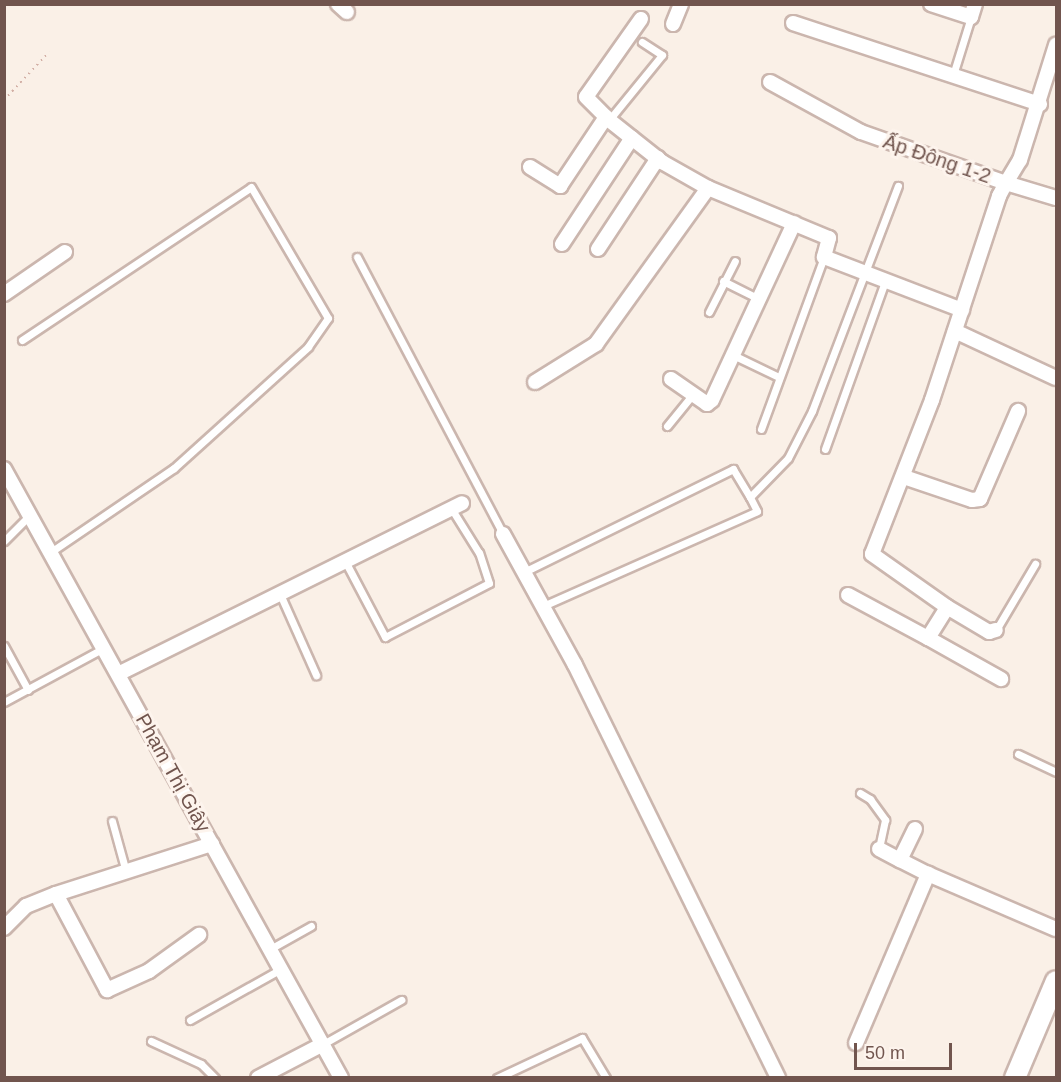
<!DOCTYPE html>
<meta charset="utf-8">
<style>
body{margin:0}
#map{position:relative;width:1061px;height:1082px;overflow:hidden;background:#faf0e7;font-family:Helvetica,sans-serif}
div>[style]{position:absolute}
.path>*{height:2px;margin-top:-1px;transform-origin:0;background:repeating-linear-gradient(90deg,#d2afa5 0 1.5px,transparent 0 6px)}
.roads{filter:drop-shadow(2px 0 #cbb6ae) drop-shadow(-2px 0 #cbb6ae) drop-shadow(0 2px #cbb6ae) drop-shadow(0 -2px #cbb6ae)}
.lane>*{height:7px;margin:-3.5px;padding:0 3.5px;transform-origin:3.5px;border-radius:3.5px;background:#fff}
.street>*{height:14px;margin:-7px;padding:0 7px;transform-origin:7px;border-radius:7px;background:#fff}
.secondary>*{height:20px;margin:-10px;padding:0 10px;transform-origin:10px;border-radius:10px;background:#fff}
span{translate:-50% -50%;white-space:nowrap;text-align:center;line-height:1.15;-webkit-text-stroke:6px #fdf4ed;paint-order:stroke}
.street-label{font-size:20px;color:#71554e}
.frame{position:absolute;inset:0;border:6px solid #71554e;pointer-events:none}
.scale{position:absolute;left:854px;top:1043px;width:98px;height:27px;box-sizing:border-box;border:3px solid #71554e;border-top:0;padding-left:8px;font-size:18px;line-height:21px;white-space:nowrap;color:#71554e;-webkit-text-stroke:4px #fdf4ed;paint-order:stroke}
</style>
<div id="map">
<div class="path">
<i style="left:4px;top:100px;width:66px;rotate:-46.8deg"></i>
</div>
<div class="roads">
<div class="lane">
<i style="left:953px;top:75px;width:61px;rotate:-72.8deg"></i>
<i style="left:609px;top:120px;width:84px;rotate:-50.8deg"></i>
<i style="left:662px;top:55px;width:24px;rotate:-147deg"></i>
<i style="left:357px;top:257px;width:313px;rotate:62.2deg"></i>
<i style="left:723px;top:281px;width:40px;rotate:26.6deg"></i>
<i style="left:709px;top:312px;width:57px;rotate:-63deg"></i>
<i style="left:22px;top:340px;width:275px;rotate:-33.7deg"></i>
<i style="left:251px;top:187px;width:152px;rotate:59.6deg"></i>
<i style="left:328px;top:318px;width:35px;rotate:125deg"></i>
<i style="left:308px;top:347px;width:181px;rotate:137.9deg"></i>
<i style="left:174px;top:468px;width:149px;rotate:145.7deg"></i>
<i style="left:733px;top:355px;width:51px;rotate:25.6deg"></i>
<i style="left:667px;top:426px;width:41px;rotate:-50.9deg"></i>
<i style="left:761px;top:429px;width:183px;rotate:-69.9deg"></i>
<i style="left:825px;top:449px;width:178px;rotate:-70.3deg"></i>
<i style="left:4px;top:541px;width:37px;rotate:-45deg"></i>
<i style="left:345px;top:561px;width:86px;rotate:62.2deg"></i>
<i style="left:385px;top:637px;width:117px;rotate:-27.4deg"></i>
<i style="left:489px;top:583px;width:32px;rotate:-108deg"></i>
<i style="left:479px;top:553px;width:53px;rotate:-121.9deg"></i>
<i style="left:526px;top:571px;width:231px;rotate:-26.2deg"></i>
<i style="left:733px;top:469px;width:33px;rotate:59deg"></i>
<i style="left:280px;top:594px;width:89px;rotate:66deg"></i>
<i style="left:543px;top:606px;width:234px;rotate:-23.9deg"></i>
<i style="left:757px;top:511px;width:16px;rotate:-117deg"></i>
<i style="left:750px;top:497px;width:54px;rotate:-45.7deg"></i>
<i style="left:788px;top:458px;width:53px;rotate:-62.9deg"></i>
<i style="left:812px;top:411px;width:241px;rotate:-69.1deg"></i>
<i style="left:996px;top:630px;width:77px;rotate:-59.4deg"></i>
<i style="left:4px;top:646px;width:50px;rotate:61.4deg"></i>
<i style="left:4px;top:702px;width:114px;rotate:-28.4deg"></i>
<i style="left:1018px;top:754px;width:42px;rotate:25.3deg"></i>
<i style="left:860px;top:793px;width:12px;rotate:31deg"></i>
<i style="left:870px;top:799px;width:26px;rotate:54deg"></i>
<i style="left:885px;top:820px;width:30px;rotate:102deg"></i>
<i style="left:112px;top:821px;width:53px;rotate:74.6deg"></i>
<i style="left:270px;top:949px;width:47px;rotate:-29.3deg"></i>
<i style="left:190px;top:1020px;width:104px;rotate:-29.3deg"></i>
<i style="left:151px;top:1041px;width:55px;rotate:24.7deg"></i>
<i style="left:201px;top:1064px;width:20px;rotate:45deg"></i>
<i style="left:323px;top:1044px;width:90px;rotate:-29.4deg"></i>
<i style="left:497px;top:1078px;width:94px;rotate:-25.2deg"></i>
<i style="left:582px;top:1038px;width:47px;rotate:59deg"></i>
</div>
<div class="street">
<i style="left:338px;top:4px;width:12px;rotate:42deg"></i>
<i style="left:931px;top:4px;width:42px;rotate:18deg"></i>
<i style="left:971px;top:17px;width:14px;rotate:-73deg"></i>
<i style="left:641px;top:19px;width:95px;rotate:125.2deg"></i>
<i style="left:586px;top:97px;width:33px;rotate:45deg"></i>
<i style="left:609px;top:120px;width:68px;rotate:38.4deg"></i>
<i style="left:662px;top:162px;width:53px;rotate:29.5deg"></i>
<i style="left:708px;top:188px;width:131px;rotate:22.5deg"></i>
<i style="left:829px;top:238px;width:20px;rotate:105deg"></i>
<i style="left:824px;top:257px;width:148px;rotate:21deg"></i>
<i style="left:793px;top:23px;width:260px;rotate:18.2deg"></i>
<i style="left:673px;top:24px;width:22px;rotate:-68deg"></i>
<i style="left:770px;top:82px;width:104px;rotate:28.8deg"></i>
<i style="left:861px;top:132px;width:154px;rotate:19.4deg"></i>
<i style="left:1006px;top:183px;width:27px;rotate:-59deg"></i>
<i style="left:1020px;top:160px;width:121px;rotate:-72.6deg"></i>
<i style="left:530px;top:167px;width:36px;rotate:32deg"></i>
<i style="left:560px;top:186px;width:83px;rotate:-56.3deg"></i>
<i style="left:562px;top:244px;width:127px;rotate:-56.6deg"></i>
<i style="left:598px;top:249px;width:109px;rotate:-56.6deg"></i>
<i style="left:4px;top:294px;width:74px;rotate:-34.5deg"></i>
<i style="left:955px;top:331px;width:111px;rotate:25deg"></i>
<i style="left:671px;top:379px;width:44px;rotate:34.8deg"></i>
<i style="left:707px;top:404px;width:6px;rotate:-39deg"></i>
<i style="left:712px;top:400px;width:195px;rotate:-65.1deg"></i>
<i style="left:535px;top:382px;width:72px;rotate:-31.9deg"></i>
<i style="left:596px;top:344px;width:192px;rotate:-54.3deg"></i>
<i style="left:4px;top:469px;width:696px;rotate:61.04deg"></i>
<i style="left:904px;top:477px;width:72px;rotate:18.7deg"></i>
<i style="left:972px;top:500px;width:8px;rotate:-7deg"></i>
<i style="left:980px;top:499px;width:96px;rotate:-66.6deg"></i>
<i style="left:503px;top:534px;width:149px;rotate:61.2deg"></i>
<i style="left:575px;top:665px;width:460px;rotate:63.8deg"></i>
<i style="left:848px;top:595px;width:91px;rotate:28.3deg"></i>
<i style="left:928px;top:638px;width:36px;rotate:-58deg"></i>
<i style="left:947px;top:607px;width:92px;rotate:-144.8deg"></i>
<i style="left:872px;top:554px;width:165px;rotate:-68.7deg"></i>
<i style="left:932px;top:400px;width:215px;rotate:-71.8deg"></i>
<i style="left:999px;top:196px;width:15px;rotate:-62deg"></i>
<i style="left:1006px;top:183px;width:52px;rotate:16.7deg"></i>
<i style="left:947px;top:607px;width:49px;rotate:30.8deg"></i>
<i style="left:989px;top:632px;width:7px;rotate:-16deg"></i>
<i style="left:928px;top:638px;width:84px;rotate:29.3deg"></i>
<i style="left:118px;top:674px;width:384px;rotate:-26.4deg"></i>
<i style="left:915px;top:829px;width:34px;rotate:116deg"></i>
<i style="left:900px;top:860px;width:31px;rotate:27deg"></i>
<i style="left:879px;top:849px;width:24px;rotate:28deg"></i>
<i style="left:56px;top:894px;width:109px;rotate:62deg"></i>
<i style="left:107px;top:990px;width:46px;rotate:-24.3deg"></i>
<i style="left:149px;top:971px;width:62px;rotate:-35.8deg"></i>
<i style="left:4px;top:928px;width:31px;rotate:-45deg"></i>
<i style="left:26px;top:906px;width:32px;rotate:-22deg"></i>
<i style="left:56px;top:894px;width:164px;rotate:-17.8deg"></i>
<i style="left:856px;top:1043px;width:184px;rotate:-66.9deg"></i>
<i style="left:928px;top:874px;width:139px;rotate:23.3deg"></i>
<i style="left:258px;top:1078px;width:73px;rotate:-27.6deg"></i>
</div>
<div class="secondary">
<i style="left:1015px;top:1078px;width:105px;rotate:-67.1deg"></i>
</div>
</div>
<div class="street-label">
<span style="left:937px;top:159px;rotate:19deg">Ấp Đông 1-2</span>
<span style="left:173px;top:773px;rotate:61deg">Phạm Thị Giây</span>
</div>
<div class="frame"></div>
<div class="scale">50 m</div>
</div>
